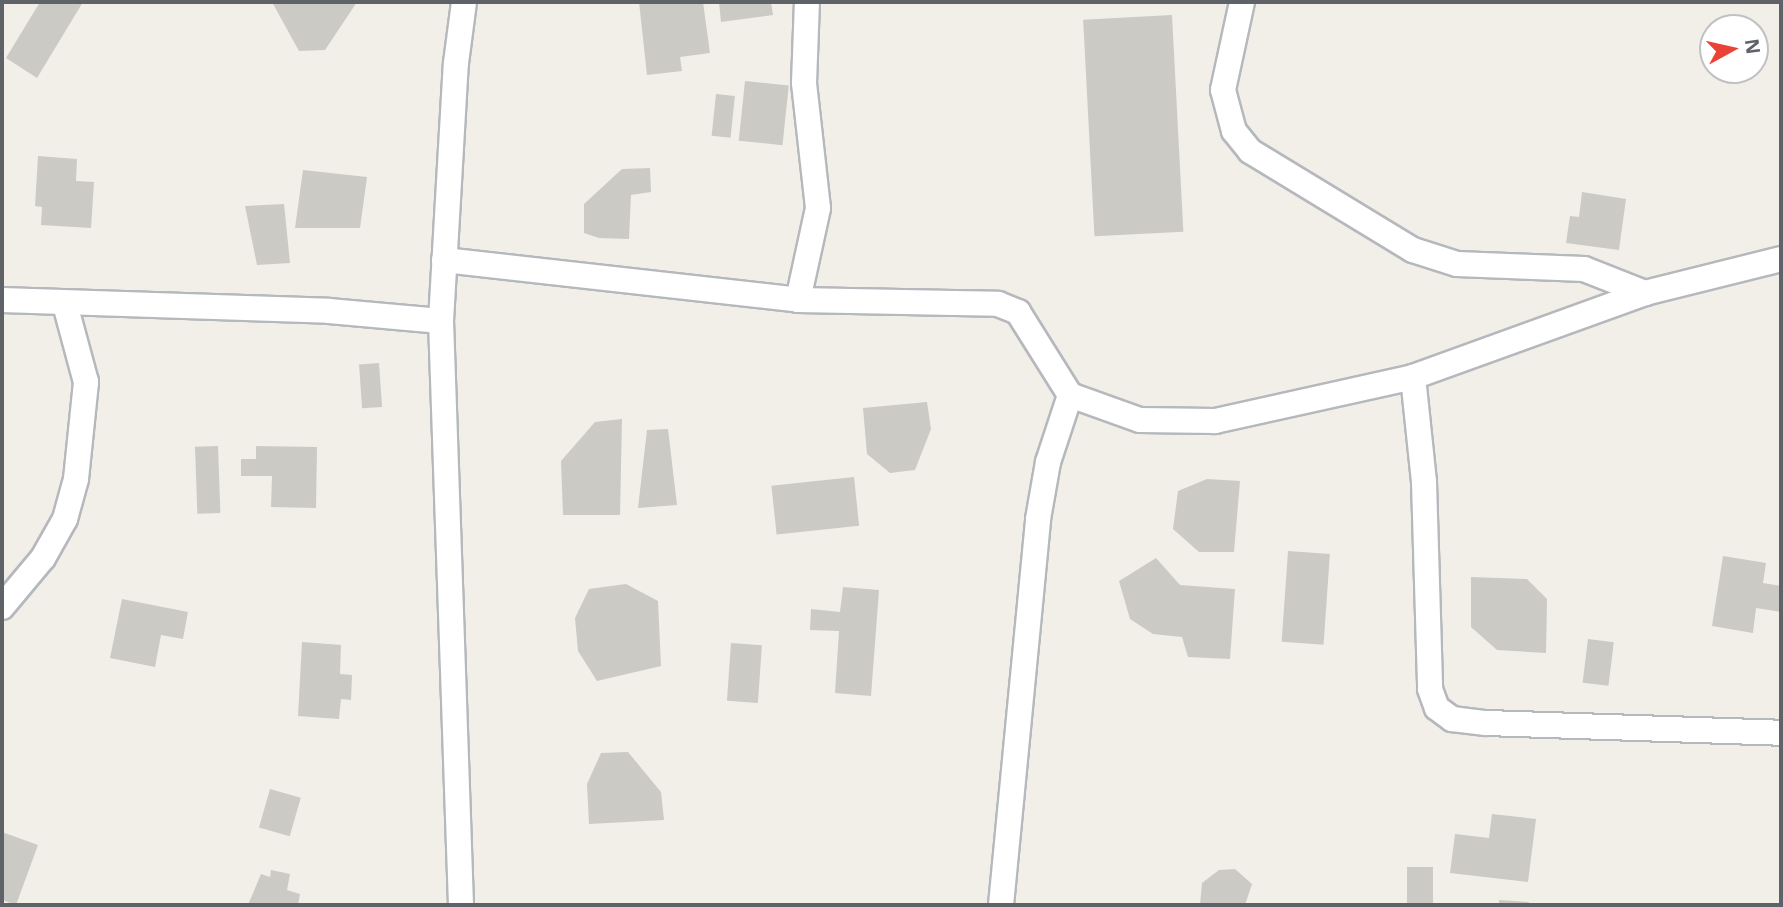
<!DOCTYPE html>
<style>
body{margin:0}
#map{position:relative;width:1783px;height:907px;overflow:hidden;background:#f1efe8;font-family:"Noto Sans",sans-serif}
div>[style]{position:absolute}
.building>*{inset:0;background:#cccac5;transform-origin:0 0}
.roads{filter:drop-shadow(2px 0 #b5b8bc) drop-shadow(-2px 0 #b5b8bc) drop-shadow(0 2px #b5b8bc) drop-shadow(0 -2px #b5b8bc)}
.street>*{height:24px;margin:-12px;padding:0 12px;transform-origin:12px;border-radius:12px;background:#fff}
span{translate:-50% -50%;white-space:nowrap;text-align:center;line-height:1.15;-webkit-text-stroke:5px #fff;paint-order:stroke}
.frame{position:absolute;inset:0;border:4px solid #5f6368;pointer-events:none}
.north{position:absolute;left:1699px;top:14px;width:70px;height:70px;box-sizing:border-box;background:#fff;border:2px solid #bfc1c3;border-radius:50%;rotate:82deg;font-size:19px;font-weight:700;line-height:28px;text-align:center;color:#5f6368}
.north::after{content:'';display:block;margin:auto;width:24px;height:32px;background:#ea4335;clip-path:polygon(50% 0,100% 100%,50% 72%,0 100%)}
</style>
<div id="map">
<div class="building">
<i style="clip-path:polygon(40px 2px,83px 2px,37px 78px,6px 58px)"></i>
<i style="clip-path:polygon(272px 2px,357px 2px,325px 50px,299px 51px)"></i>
<i style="clip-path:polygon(639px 2px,703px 2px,710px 53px,680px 57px,682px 71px,647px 75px)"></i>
<i style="clip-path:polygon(719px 2px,771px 2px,773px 15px,721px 22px)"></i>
<i style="left:1172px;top:15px;width:217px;height:89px;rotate:87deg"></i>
<i style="left:745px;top:81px;width:44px;height:60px;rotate:6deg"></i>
<i style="left:716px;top:94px;width:19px;height:42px;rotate:6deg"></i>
<i style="clip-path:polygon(38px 156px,77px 159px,76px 181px,94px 182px,91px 228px,41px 225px,42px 207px,35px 206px)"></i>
<i style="clip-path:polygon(650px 168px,651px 192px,631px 195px,629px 239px,599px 238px,584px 233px,584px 204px,622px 169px)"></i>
<i style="clip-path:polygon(303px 170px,367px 177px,360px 228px,295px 228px)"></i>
<i style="clip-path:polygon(1582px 192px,1626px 199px,1619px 250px,1566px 243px,1570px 216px,1579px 217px)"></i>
<i style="clip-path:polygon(284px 204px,290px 263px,257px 265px,245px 206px)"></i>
<i style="left:379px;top:363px;width:44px;height:20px;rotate:86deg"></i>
<i style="clip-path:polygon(927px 402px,931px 429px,915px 470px,890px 473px,867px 454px,863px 408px)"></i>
<i style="clip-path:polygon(622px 419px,620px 515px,563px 515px,561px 461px,595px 422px)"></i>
<i style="clip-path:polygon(668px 429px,677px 505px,638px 508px,647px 430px)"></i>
<i style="left:218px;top:446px;width:67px;height:23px;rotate:88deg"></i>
<i style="clip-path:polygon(256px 446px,317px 447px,316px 508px,271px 507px,272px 476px,241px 476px,241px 459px,256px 459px)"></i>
<i style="left:854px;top:477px;width:49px;height:83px;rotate:84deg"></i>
<i style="clip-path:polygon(1207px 479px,1240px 481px,1234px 552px,1199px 552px,1173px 529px,1178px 491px)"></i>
<i style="left:1288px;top:551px;width:42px;height:91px;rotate:4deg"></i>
<i style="clip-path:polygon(1723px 556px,1766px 563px,1763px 583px,1781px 586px,1781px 612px,1756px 608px,1753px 633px,1712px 626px)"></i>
<i style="clip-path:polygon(1156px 558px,1180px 585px,1235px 589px,1230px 659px,1188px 657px,1182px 637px,1153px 634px,1130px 619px,1119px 581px)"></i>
<i style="clip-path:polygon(1471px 577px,1527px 579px,1547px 599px,1546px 653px,1497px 650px,1471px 627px)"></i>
<i style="clip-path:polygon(626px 584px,658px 601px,661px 666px,597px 681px,578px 651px,575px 618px,589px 589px)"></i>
<i style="clip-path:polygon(843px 587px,879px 590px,871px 696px,835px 693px,839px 631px,810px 630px,811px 609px,840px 612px)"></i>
<i style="clip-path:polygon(122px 599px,188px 612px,183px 639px,161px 635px,155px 667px,110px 658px)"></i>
<i style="left:1588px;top:639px;width:26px;height:44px;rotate:7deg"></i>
<i style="clip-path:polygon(302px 642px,341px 645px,340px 674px,352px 675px,351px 700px,341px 699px,339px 719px,298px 716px)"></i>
<i style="left:731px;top:643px;width:31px;height:58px;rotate:4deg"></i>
<i style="clip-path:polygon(628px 752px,661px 792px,664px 820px,589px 824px,587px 784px,601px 753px)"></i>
<i style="left:270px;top:789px;width:32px;height:40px;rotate:16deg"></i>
<i style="clip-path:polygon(1492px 814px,1536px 819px,1528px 882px,1450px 873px,1455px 834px,1489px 838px)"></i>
<i style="clip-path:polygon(2px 832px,38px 845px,16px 905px,2px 900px)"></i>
<i style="left:1407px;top:867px;width:26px;height:38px"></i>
<i style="clip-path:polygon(1235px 869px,1252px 884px,1245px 905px,1200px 905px,1202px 883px,1219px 870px)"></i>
<i style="clip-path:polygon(271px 870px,290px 874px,287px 890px,300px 894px,298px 905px,248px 905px,261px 874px,270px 877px)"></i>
<i style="clip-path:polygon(1499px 900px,1529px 902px,1528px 905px,1499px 905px)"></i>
</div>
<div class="roads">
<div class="street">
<i style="left:1242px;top:2px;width:90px;rotate:102.2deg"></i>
<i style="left:1223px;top:90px;width:42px;rotate:75deg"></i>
<i style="left:1234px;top:131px;width:26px;rotate:51deg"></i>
<i style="left:1250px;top:151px;width:191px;rotate:31.3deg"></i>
<i style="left:1413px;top:250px;width:46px;rotate:17.7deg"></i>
<i style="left:1457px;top:264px;width:127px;rotate:2.3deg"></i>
<i style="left:1584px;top:269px;width:66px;rotate:21.5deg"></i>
<i style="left:444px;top:260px;width:356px;rotate:6.4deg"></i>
<i style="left:798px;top:300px;width:200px;rotate:1.1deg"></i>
<i style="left:998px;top:304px;width:22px;rotate:22deg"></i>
<i style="left:1018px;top:312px;width:98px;rotate:57.9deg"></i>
<i style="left:1070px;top:395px;width:74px;rotate:19.7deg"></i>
<i style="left:1140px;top:420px;width:75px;rotate:0.8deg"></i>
<i style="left:1215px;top:421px;width:203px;rotate:-12.5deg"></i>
<i style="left:1413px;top:377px;width:247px;rotate:-19.9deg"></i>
<i style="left:1645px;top:293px;width:140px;rotate:-14deg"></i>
<i style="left:2px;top:300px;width:327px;rotate:1.9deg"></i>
<i style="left:329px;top:311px;width:112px;rotate:5.1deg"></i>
<i style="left:798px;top:300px;width:94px;rotate:-77.7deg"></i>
<i style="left:818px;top:208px;width:126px;rotate:-96.4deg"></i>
<i style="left:804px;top:83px;width:81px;rotate:-87.9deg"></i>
<i style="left:1413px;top:377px;width:106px;rotate:84deg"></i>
<i style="left:1424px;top:482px;width:207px;rotate:88.3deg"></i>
<i style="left:1430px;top:689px;width:20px;rotate:70deg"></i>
<i style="left:1437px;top:708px;width:19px;rotate:36deg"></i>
<i style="left:1452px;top:719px;width:34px;rotate:7deg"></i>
<i style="left:1486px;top:723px;width:295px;rotate:1.9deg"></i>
<i style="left:2px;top:607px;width:64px;rotate:-50.1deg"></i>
<i style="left:43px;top:558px;width:45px;rotate:-60.6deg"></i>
<i style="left:65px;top:519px;width:41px;rotate:-74.6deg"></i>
<i style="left:76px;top:479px;width:98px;rotate:-84.1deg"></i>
<i style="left:86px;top:382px;width:81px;rotate:-105.1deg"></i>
<i style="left:461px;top:905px;width:584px;rotate:-91.96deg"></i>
<i style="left:441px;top:321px;width:258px;rotate:-86.7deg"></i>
<i style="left:456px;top:63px;width:62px;rotate:-82.5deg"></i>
<i style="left:1001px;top:905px;width:388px;rotate:-84.5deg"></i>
<i style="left:1038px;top:519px;width:58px;rotate:-80deg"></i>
<i style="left:1048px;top:462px;width:71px;rotate:-71.8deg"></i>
</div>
</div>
<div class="frame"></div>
<div class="north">N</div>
</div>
